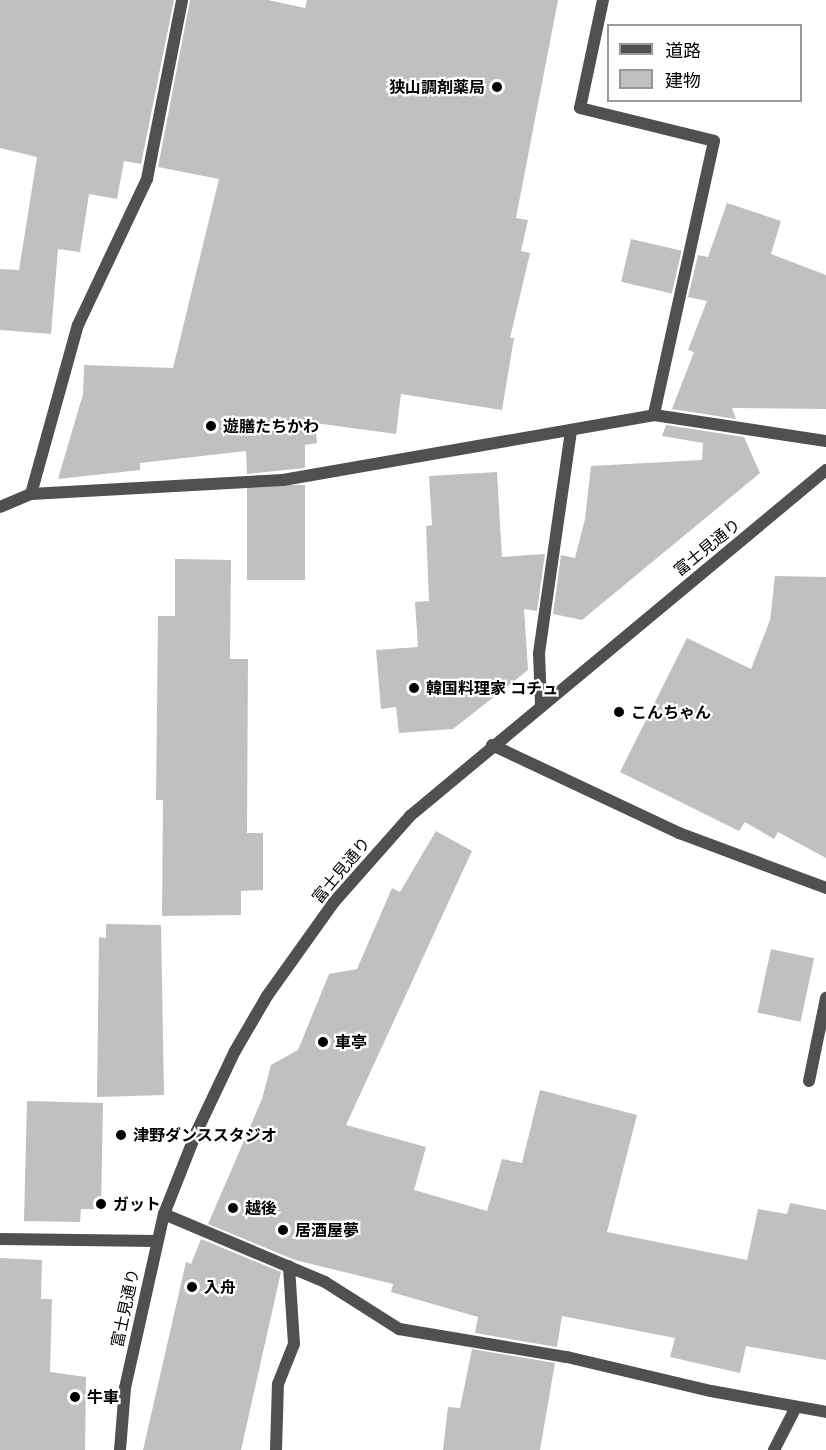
<!DOCTYPE html>
<meta charset="utf-8">
<style>
body{margin:0}
#map{position:relative;width:826px;height:1450px;overflow:hidden;background:#fff;font-family:"Open Sans","Noto Sans JP",sans-serif}
div>[style]{position:absolute}
.building>*{inset:0;background:#c0c0c0;transform-origin:0 0}
.service>*{height:12px;margin:-6px;padding:0 6px;transform-origin:6px;border-radius:6px;background:#505050}
.minor>*{height:12px;margin:-6px;padding:0 6px;transform-origin:6px;border-radius:6px;background:#505050}
.tertiary>*{height:12px;margin:-6px;padding:0 6px;transform-origin:6px;border-radius:6px;background:#505050}
.dots>*{width:16px;height:16px;translate:-50% -50%;box-sizing:border-box;border:3px solid #fff;border-radius:50%}
span{translate:-50% -50%;white-space:nowrap;text-align:center;line-height:1.15;-webkit-text-stroke:4.5px #fff;paint-order:stroke}
.poi-label{font-size:16px;color:#000;font-weight:700}
.right{translate:-100% -50%;text-align:right}
.left{translate:0 -50%;text-align:left}
.street-label{font-size:16px;color:#000}
.legend{position:absolute;left:607px;top:24px;width:195px;height:78px;box-sizing:border-box;background:#fff;border:2px solid #999;margin:0;padding:8px 10px;list-style:none;font-size:18px;color:#000}
.legend li{display:flex;align-items:center;gap:12px;height:30px}
.legend b{width:30px;border:2px solid #999}
</style>
<div id="map">
<div class="building">
<i style="clip-path:polygon(0 0,174px 0,141px 164px,124px 161px,117px 199px,89px 194px,80px 252px,58px 249px,51px 334px,0 330px,0 269px,19px 270px,37px 157px,0 148px)"></i>
<i style="clip-path:polygon(190px 0,268px 0,305px 8px,307px 0,558px 0,516px 218px,528px 220px,521px 251px,530px 253px,510px 338px,514px 338px,502px 410px,401px 394px,396px 434px,315px 423px,317px 443px,305px 445px,305px 468px,247px 474px,246px 451px,140px 463px,140px 470px,58px 479px,83px 394px,84px 365px,173px 368px,219px 179px,158px 167px)"></i>
<i style="clip-path:polygon(727px 203px,781px 221px,771px 254px,826px 275px,826px 409px,732px 408px,736px 419px,672px 409px,694px 352px,688px 350px,707px 301px,688px 297px,698px 255px,708px 257px)"></i>
<i style="left:631px;top:239px;width:52px;height:44px;rotate:13deg"></i>
<i style="clip-path:polygon(666px 425px,744px 437px,760px 473px,582px 620px,553px 614px,561px 555px,575px 558px,585px 519px,591px 466px,702px 460px,703px 443px,662px 436px)"></i>
<i style="clip-path:polygon(497px 472px,502px 557px,545px 554px,537px 611px,524px 609px,528px 670px,453px 729px,399px 733px,396px 707px,381px 709px,376px 650px,418px 647px,415px 602px,429px 601px,426px 526px,432px 525px,429px 476px)"></i>
<i style="left:305px;top:485px;width:95px;height:58px;rotate:90deg"></i>
<i style="clip-path:polygon(175px 559px,231px 560px,230px 659px,248px 659px,247px 833px,263px 833px,263px 890px,241px 891px,241px 915px,162px 916px,163px 800px,156px 800px,158px 616px,175px 616px)"></i>
<i style="clip-path:polygon(775px 576px,826px 577px,826px 858px,778px 832px,774px 839px,745px 822px,739px 831px,620px 772px,687px 638px,751px 669px,770px 620px)"></i>
<i style="clip-path:polygon(436px 831px,472px 851px,346px 1125px,426px 1147px,414px 1190px,487px 1211px,502px 1159px,522px 1163px,540px 1090px,637px 1115px,607px 1232px,747px 1260px,758px 1209px,787px 1214px,790px 1203px,826px 1210px,826px 1360px,746px 1346px,740px 1373px,670px 1357px,675px 1338px,562px 1316px,557px 1347px,475px 1333px,478px 1317px,391px 1292px,393px 1284px,295px 1260px,208px 1224px,262px 1099px,271px 1065px,298px 1050px,329px 974px,357px 969px,392px 888px,400px 892px)"></i>
<i style="clip-path:polygon(106px 924px,161px 925px,164px 1095px,97px 1097px,99px 937px,106px 938px)"></i>
<i style="left:771px;top:949px;width:44px;height:65px;rotate:12deg"></i>
<i style="clip-path:polygon(27px 1101px,103px 1103px,101px 1209px,81px 1209px,80px 1222px,24px 1221px)"></i>
<i style="clip-path:polygon(201px 1239px,281px 1272px,241px 1450px,143px 1450px,186px 1262px,191px 1264px)"></i>
<i style="clip-path:polygon(0 1258px,42px 1260px,41px 1299px,52px 1299px,50px 1372px,86px 1377px,85px 1450px,0 1450px)"></i>
<i style="clip-path:polygon(472px 1349px,555px 1363px,540px 1450px,443px 1450px,448px 1407px,460px 1408px)"></i>
</div>
<div class="service">
<i style="left:541px;top:705px;width:52px;rotate:-92.2deg"></i>
<i style="left:539px;top:653px;width:223px;rotate:-81.8deg"></i>
<i style="left:809px;top:1081px;width:85px;rotate:-78.4deg"></i>
<i style="left:276px;top:1450px;width:66px;rotate:-88.3deg"></i>
<i style="left:278px;top:1384px;width:43px;rotate:-68.2deg"></i>
<i style="left:294px;top:1344px;width:78px;rotate:-93.7deg"></i>
</div>
<div class="minor">
<i style="left:603px;top:0;width:110px;rotate:102deg"></i>
<i style="left:580px;top:108px;width:138px;rotate:13.8deg"></i>
<i style="left:714px;top:141px;width:280px;rotate:102.4deg"></i>
<i style="left:31px;top:494px;width:175px;rotate:-74.5deg"></i>
<i style="left:78px;top:325px;width:161px;rotate:-64.7deg"></i>
<i style="left:147px;top:179px;width:182px;rotate:-78.9deg"></i>
<i style="left:0;top:507px;width:34px;rotate:-23deg"></i>
<i style="left:31px;top:494px;width:252px;rotate:-3.2deg"></i>
<i style="left:283px;top:480px;width:377px;rotate:-9.9deg"></i>
<i style="left:654px;top:415px;width:174px;rotate:8.6deg"></i>
<i style="left:492px;top:745px;width:207px;rotate:25.2deg"></i>
<i style="left:679px;top:833px;width:157px;rotate:20.5deg"></i>
<i style="left:164px;top:1214px;width:175px;rotate:22.9deg"></i>
<i style="left:325px;top:1282px;width:88px;rotate:32.4deg"></i>
<i style="left:399px;top:1329px;width:170px;rotate:9.5deg"></i>
<i style="left:567px;top:1357px;width:148px;rotate:13.3deg"></i>
<i style="left:711px;top:1391px;width:117px;rotate:10.3deg"></i>
<i style="left:0;top:1239px;width:156px;rotate:0.7deg"></i>
<i style="left:774px;top:1450px;width:48px;rotate:-62.9deg"></i>
</div>
<div class="tertiary">
<i style="left:120px;top:1450px;width:62px;rotate:-85.4deg"></i>
<i style="left:125px;top:1388px;width:178px;rotate:-77.4deg"></i>
<i style="left:164px;top:1214px;width:87px;rotate:-68.4deg"></i>
<i style="left:196px;top:1133px;width:91px;rotate:-64.6deg"></i>
<i style="left:235px;top:1051px;width:64px;rotate:-59.8deg"></i>
<i style="left:267px;top:996px;width:115px;rotate:-54.5deg"></i>
<i style="left:334px;top:902px;width:115px;rotate:-48.5deg"></i>
<i style="left:410px;top:816px;width:541px;rotate:-39.75deg"></i>
</div>
<div class="dots">
<i style="left:497px;top:87px;background:#000"></i>
<i style="left:211px;top:426px;background:#000"></i>
<i style="left:414px;top:688px;background:#000"></i>
<i style="left:619px;top:712px;background:#000"></i>
<i style="left:323px;top:1042px;background:#000"></i>
<i style="left:121px;top:1135px;background:#000"></i>
<i style="left:101px;top:1204px;background:#000"></i>
<i style="left:233px;top:1208px;background:#000"></i>
<i style="left:283px;top:1230px;background:#000"></i>
<i style="left:192px;top:1287px;background:#000"></i>
<i style="left:75px;top:1397px;background:#000"></i>
</div>
<div class="poi-label">
<span class="right" style="left:485px;top:87px">狭山調剤薬局</span>
<span class="left" style="left:223px;top:426px">遊膳たちかわ</span>
<span class="left" style="left:426px;top:688px">韓国料理家 コチュ</span>
<span class="left" style="left:631px;top:712px">こんちゃん</span>
<span class="left" style="left:335px;top:1042px">車亭</span>
<span class="left" style="left:133px;top:1135px">津野ダンススタジオ</span>
<span class="left" style="left:113px;top:1204px">ガット</span>
<span class="left" style="left:245px;top:1208px">越後</span>
<span class="left" style="left:295px;top:1230px">居酒屋夢</span>
<span class="left" style="left:204px;top:1287px">入舟</span>
<span class="left" style="left:87px;top:1397px">牛車</span>
</div>
<div class="street-label">
<span style="left:707px;top:547px;rotate:-39deg">富士見通り</span>
<span style="left:341px;top:870px;rotate:-50deg">富士見通り</span>
<span style="left:125px;top:1308px;rotate:-78deg">富士見通り</span>
</div>
<ul class="legend">
<li><b style="height:8px;background:#505050"></b>道路</li>
<li><b style="height:16px;background:#c0c0c0"></b>建物</li>
</ul>
</div>
